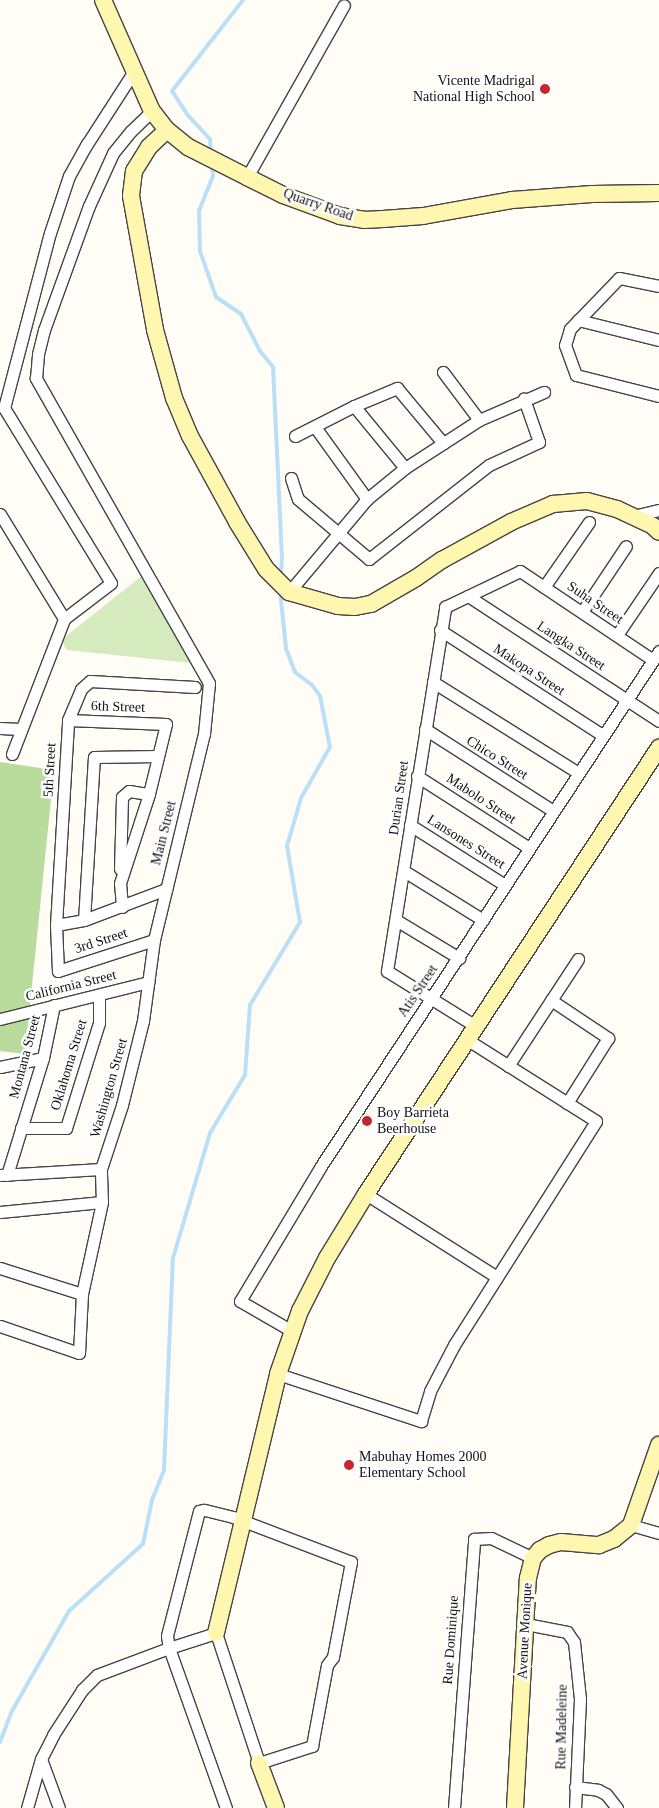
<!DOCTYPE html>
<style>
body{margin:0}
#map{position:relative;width:659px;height:1808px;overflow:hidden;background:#fffdf5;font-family:Georgia,serif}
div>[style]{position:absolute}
.green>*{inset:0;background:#d5ebbd}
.forest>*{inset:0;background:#b9dc9c}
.stream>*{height:4px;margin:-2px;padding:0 2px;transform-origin:2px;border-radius:2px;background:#b9e0f7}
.roads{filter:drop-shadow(1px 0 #444) drop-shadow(-1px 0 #444) drop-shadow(0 1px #444) drop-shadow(0 -1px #444)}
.street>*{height:11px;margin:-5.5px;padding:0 5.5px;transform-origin:5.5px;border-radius:5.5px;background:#fff}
.secondary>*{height:16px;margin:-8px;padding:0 8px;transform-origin:8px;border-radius:8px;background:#fff6b0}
.dots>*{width:14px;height:14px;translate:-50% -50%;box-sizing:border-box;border:2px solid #fff;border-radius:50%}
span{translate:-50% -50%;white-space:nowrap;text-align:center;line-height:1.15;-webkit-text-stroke:5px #fff;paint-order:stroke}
.poi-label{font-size:14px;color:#111}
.right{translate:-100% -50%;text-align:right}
.left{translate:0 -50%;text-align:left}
.street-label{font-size:14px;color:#111}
</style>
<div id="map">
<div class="green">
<i style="clip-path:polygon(143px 575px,191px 663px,67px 650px,61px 640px)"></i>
</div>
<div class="forest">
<i style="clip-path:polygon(0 762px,54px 770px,25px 1054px,0 1051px)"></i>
</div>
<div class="stream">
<i style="left:211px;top:154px;width:15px;rotate:-94deg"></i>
<i style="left:210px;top:139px;width:34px;rotate:-133deg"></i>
<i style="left:187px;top:114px;width:27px;rotate:-123deg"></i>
<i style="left:172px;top:91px;width:115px;rotate:-52deg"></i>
<i style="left:212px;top:164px;width:12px;rotate:85deg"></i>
<i style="left:213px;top:176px;width:37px;rotate:112deg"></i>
<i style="left:199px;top:210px;width:41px;rotate:88.6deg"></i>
<i style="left:200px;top:251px;width:49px;rotate:70.8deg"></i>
<i style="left:216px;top:297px;width:30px;rotate:34deg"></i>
<i style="left:241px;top:314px;width:42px;rotate:62.8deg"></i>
<i style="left:260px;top:351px;width:21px;rotate:51deg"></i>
<i style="left:273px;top:367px;width:190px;rotate:87.3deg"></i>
<i style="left:282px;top:557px;width:19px;rotate:93deg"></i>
<i style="left:0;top:1742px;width:33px;rotate:-69deg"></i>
<i style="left:12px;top:1711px;width:115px;rotate:-60.3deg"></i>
<i style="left:69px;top:1611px;width:100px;rotate:-42.2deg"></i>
<i style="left:143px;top:1544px;width:45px;rotate:-78.4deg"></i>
<i style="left:152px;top:1500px;width:32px;rotate:-68deg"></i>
<i style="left:164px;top:1470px;width:212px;rotate:-87.6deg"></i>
<i style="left:173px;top:1258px;width:130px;rotate:-73.5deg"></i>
<i style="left:210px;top:1133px;width:68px;rotate:-58.9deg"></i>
<i style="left:245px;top:1075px;width:70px;rotate:-85.9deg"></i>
<i style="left:250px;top:1005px;width:97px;rotate:-58.9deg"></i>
<i style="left:300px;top:922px;width:77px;rotate:-99.7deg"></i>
<i style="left:287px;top:846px;width:50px;rotate:-73.7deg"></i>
<i style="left:301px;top:798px;width:59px;rotate:-60.4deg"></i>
<i style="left:330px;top:747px;width:52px;rotate:-101.1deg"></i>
<i style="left:320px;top:696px;width:14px;rotate:-126deg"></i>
<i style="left:312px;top:685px;width:21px;rotate:-143deg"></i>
<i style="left:295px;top:672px;width:26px;rotate:-111deg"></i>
<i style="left:286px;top:648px;width:57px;rotate:-96deg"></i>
</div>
<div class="roads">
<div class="street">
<i style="left:247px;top:177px;width:197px;rotate:-60.6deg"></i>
<i style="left:659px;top:286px;width:41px;rotate:-168.7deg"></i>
<i style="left:619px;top:278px;width:71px;rotate:133.9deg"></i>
<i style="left:570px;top:329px;width:17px;rotate:107deg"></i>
<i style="left:565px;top:345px;width:32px;rotate:70deg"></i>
<i style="left:576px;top:375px;width:86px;rotate:14.2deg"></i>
<i style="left:578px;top:320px;width:83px;rotate:13.9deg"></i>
<i style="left:443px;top:372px;width:60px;rotate:53.1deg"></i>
<i style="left:354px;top:406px;width:80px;rotate:50.6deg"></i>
<i style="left:315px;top:427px;width:89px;rotate:54.2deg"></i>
<i style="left:295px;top:436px;width:66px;rotate:-27deg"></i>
<i style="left:354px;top:406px;width:47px;rotate:-22.7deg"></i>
<i style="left:397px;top:388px;width:72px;rotate:50.1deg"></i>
<i style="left:291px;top:478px;width:22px;rotate:72deg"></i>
<i style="left:298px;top:499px;width:93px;rotate:40.2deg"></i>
<i style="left:369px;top:559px;width:152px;rotate:-38.1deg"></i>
<i style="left:489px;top:465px;width:55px;rotate:-24.7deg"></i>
<i style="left:539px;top:442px;width:46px;rotate:-109.2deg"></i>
<i style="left:0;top:514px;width:123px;rotate:58.6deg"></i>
<i style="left:633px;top:516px;width:27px;rotate:-13deg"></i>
<i style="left:544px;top:587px;width:79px;rotate:-55.3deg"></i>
<i style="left:289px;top:592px;width:121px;rotate:-50deg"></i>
<i style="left:367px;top:499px;width:49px;rotate:-39.2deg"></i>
<i style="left:405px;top:468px;width:88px;rotate:-33deg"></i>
<i style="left:479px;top:420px;width:71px;rotate:-23.3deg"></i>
<i style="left:468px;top:596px;width:228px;rotate:33.2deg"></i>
<i style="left:582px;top:612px;width:79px;rotate:-56.3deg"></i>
<i style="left:440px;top:630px;width:193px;rotate:32.9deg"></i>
<i style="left:617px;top:635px;width:75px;rotate:-55.9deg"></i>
<i style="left:433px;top:682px;width:170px;rotate:32deg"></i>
<i style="left:68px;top:720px;width:98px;rotate:2.3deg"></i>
<i style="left:166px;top:724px;width:72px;rotate:103.7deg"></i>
<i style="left:149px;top:794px;width:94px;rotate:108deg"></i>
<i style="left:120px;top:883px;width:24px;rotate:85deg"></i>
<i style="left:0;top:728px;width:20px;rotate:3deg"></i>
<i style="left:425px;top:729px;width:152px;rotate:32.6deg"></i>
<i style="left:12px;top:754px;width:145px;rotate:-68.9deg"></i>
<i style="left:64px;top:619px;width:59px;rotate:-37.5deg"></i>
<i style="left:111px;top:583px;width:205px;rotate:-121.4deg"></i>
<i style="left:4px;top:408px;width:181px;rotate:-75.3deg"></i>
<i style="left:50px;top:233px;width:60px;rotate:-71.6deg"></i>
<i style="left:69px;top:176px;width:37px;rotate:-61deg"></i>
<i style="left:87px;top:144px;width:87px;rotate:-57.2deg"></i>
<i style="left:417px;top:776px;width:133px;rotate:32.7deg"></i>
<i style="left:410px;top:825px;width:112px;rotate:32.3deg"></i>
<i style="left:120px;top:869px;width:72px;rotate:-88.4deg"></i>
<i style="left:122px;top:797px;width:9px;rotate:-41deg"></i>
<i style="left:129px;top:791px;width:20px;rotate:9deg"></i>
<i style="left:404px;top:871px;width:93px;rotate:31.8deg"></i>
<i style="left:84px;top:920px;width:163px;rotate:-86.5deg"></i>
<i style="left:94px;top:757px;width:64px;rotate:-0.9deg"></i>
<i style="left:396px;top:920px;width:74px;rotate:31.1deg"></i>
<i style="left:56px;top:925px;width:28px;rotate:-10deg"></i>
<i style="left:84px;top:920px;width:88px;rotate:-20.7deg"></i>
<i style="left:154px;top:940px;width:101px;rotate:162.1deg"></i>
<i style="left:58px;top:971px;width:46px;rotate:-92.5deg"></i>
<i style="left:56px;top:925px;width:205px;rotate:-86.6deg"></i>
<i style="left:68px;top:720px;width:34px;rotate:-67deg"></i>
<i style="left:81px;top:689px;width:12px;rotate:-42deg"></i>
<i style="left:90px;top:681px;width:105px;rotate:3.3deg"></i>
<i style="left:551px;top:1000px;width:69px;rotate:33.7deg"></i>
<i style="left:608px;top:1038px;width:77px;rotate:122.2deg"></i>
<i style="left:0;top:1019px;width:153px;rotate:-14deg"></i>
<i style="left:477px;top:1027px;width:106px;rotate:-148.1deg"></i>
<i style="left:387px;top:971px;width:369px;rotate:-80.9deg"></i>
<i style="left:445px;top:607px;width:83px;rotate:-25.6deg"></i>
<i style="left:520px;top:571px;width:160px;rotate:33.8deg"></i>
<i style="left:508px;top:1066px;width:128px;rotate:-56.8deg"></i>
<i style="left:0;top:1067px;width:44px;rotate:-11.8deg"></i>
<i style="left:21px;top:1128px;width:45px"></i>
<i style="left:66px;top:1128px;width:110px;rotate:-72.6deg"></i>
<i style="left:99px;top:1023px;width:28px;rotate:-90deg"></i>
<i style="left:0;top:1175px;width:101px;rotate:-3.4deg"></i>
<i style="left:7px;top:1175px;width:122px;rotate:-72.9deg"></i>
<i style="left:43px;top:1058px;width:54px;rotate:-78.3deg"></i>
<i style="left:366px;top:1194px;width:155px;rotate:32.4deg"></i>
<i style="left:0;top:1212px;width:102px;rotate:-5.6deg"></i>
<i style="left:0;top:1268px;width:86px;rotate:17.6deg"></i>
<i style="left:0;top:1326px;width:83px;rotate:18.9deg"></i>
<i style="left:79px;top:1353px;width:59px;rotate:-87.1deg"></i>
<i style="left:82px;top:1294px;width:94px;rotate:-77.7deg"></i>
<i style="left:102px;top:1202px;width:33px;rotate:-92deg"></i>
<i style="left:101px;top:1169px;width:67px;rotate:-71.8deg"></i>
<i style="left:122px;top:1105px;width:87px;rotate:-76deg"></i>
<i style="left:143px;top:1021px;width:82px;rotate:-82.3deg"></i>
<i style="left:154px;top:940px;width:212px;rotate:-76.4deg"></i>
<i style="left:204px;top:734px;width:51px;rotate:-84.4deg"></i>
<i style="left:209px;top:683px;width:351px;rotate:-119.6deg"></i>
<i style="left:36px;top:378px;width:24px;rotate:-85deg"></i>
<i style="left:38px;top:354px;width:25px;rotate:-76deg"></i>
<i style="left:44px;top:330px;width:132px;rotate:-70.1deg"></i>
<i style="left:89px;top:206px;width:58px;rotate:-65.6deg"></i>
<i style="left:113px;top:153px;width:28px;rotate:-51deg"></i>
<i style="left:131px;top:131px;width:29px;rotate:-44deg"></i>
<i style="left:292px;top:1331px;width:60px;rotate:-150deg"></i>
<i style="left:240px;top:1301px;width:157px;rotate:-59deg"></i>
<i style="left:321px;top:1166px;width:616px;rotate:-56.72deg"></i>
<i style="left:278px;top:1374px;width:151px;rotate:18.2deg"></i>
<i style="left:421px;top:1421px;width:31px;rotate:-73deg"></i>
<i style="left:430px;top:1391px;width:52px;rotate:-62.4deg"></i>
<i style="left:454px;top:1345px;width:265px;rotate:-57.6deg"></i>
<i style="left:596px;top:1121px;width:151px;rotate:-147.7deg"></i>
<i style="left:631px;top:1525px;width:29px;rotate:16deg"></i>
<i style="left:526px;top:1624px;width:42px;rotate:11deg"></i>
<i style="left:567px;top:1632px;width:12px;rotate:55deg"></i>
<i style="left:574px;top:1642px;width:57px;rotate:84deg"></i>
<i style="left:580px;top:1699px;width:109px;rotate:92.6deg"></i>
<i style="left:41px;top:1759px;width:52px;rotate:69.8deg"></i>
<i style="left:575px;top:1787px;width:23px;rotate:7deg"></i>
<i style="left:598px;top:1790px;width:9px;rotate:27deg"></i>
<i style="left:606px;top:1794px;width:18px;rotate:52deg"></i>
<i style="left:27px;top:1808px;width:51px;rotate:-74.1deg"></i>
<i style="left:41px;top:1759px;width:27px;rotate:-63deg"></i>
<i style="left:53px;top:1735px;width:54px;rotate:-57.2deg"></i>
<i style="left:82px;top:1690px;width:21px;rotate:-45deg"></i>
<i style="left:97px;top:1675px;width:77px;rotate:-20.6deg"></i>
<i style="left:169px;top:1648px;width:49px;rotate:-17.7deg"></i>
<i style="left:216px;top:1633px;width:137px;rotate:71.7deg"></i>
<i style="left:259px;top:1763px;width:56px;rotate:-17.8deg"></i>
<i style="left:312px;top:1746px;width:82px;rotate:-79.5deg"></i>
<i style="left:327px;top:1665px;width:10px;rotate:-53deg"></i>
<i style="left:333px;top:1657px;width:97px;rotate:-79.3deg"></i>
<i style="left:351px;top:1562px;width:126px;rotate:-159.1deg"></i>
<i style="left:233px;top:1517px;width:30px;rotate:-166deg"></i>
<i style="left:204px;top:1510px;width:5px;rotate:169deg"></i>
<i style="left:199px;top:1511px;width:129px;rotate:104.4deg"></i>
<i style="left:167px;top:1636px;width:12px;rotate:81deg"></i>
<i style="left:169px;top:1648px;width:170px;rotate:70.4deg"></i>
<i style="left:454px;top:1808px;width:270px;rotate:-85.7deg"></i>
<i style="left:474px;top:1539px;width:17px;rotate:-3deg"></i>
<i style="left:491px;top:1538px;width:47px;rotate:25.5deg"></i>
</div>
<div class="secondary">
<i style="left:103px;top:0;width:121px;rotate:66.2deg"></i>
<i style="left:152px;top:111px;width:24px;rotate:52deg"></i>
<i style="left:167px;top:130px;width:27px;rotate:39deg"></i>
<i style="left:188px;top:147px;width:66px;rotate:27deg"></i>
<i style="left:247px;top:177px;width:40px;rotate:26.6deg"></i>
<i style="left:283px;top:195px;width:61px;rotate:20.2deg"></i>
<i style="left:340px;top:216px;width:24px;rotate:9deg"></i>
<i style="left:364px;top:220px;width:19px;rotate:-3deg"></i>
<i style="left:383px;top:219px;width:40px;rotate:-4.3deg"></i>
<i style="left:423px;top:216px;width:90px;rotate:-10.2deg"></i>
<i style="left:512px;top:200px;width:80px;rotate:-4.3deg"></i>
<i style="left:592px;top:194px;width:67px;rotate:-0.9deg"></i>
<i style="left:167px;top:130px;width:25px;rotate:137deg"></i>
<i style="left:149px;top:147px;width:28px;rotate:122deg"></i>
<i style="left:134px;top:171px;width:25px;rotate:97deg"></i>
<i style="left:131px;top:196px;width:136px;rotate:79.8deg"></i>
<i style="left:155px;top:330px;width:71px;rotate:74.4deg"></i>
<i style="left:174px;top:398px;width:41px;rotate:67.2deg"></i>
<i style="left:190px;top:436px;width:98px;rotate:61.3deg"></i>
<i style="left:237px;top:522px;width:55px;rotate:58.3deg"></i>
<i style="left:266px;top:569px;width:33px;rotate:45deg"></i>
<i style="left:289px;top:592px;width:51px;rotate:15.9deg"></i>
<i style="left:338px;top:606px;width:17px;rotate:3deg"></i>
<i style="left:355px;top:607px;width:16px;rotate:-11deg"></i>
<i style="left:371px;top:604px;width:52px;rotate:-30deg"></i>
<i style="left:416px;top:578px;width:32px;rotate:-35deg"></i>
<i style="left:442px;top:560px;width:79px;rotate:-28.8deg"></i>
<i style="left:511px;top:522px;width:46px;rotate:-23.2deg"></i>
<i style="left:553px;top:504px;width:34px;rotate:-5deg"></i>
<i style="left:587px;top:501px;width:31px;rotate:15deg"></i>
<i style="left:617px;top:509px;width:40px;rotate:25deg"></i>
<i style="left:653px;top:526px;width:8px;rotate:45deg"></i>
<i style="left:216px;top:1633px;width:266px;rotate:-76.5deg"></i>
<i style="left:278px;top:1374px;width:67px;rotate:-70.8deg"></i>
<i style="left:300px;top:1311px;width:59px;rotate:-63deg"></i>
<i style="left:327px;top:1258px;width:75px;rotate:-58.6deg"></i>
<i style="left:366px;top:1194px;width:534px;rotate:-56.7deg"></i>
<i style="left:259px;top:1763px;width:48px;rotate:69.3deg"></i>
<i style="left:515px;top:1808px;width:230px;rotate:-86.8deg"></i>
<i style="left:528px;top:1578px;width:21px;rotate:-76deg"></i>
<i style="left:533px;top:1558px;width:11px;rotate:-49deg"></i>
<i style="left:540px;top:1550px;width:10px;rotate:-29deg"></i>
<i style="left:549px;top:1545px;width:12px;rotate:-14deg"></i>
<i style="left:561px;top:1542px;width:38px;rotate:5deg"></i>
<i style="left:599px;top:1545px;width:16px;rotate:-22deg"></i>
<i style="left:614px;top:1539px;width:22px;rotate:-39deg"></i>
<i style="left:631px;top:1525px;width:85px;rotate:-70.7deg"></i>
</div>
</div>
<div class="dots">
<i style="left:545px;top:89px;background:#c4262e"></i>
<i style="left:367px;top:1121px;background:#c4262e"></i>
<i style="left:349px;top:1465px;background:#c4262e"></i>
</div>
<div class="poi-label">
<span class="right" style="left:535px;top:89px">Vicente Madrigal<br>National High School</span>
<span class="left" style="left:377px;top:1121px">Boy Barrieta<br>Beerhouse</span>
<span class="left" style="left:359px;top:1465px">Mabuhay Homes 2000<br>Elementary School</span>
</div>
<div class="street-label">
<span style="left:318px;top:205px;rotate:19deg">Quarry Road</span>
<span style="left:595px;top:603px;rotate:34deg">Suha Street</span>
<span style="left:571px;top:646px;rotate:33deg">Langka Street</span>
<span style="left:529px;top:670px;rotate:33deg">Makopa Street</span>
<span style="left:118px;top:707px;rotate:2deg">6th Street</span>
<span style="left:497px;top:758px;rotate:32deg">Chico Street</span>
<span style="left:50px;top:770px;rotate:-87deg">5th Street</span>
<span style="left:399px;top:798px;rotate:-82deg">Durian Street</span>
<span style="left:481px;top:799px;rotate:33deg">Mabolo Street</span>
<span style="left:164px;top:833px;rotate:-76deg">Main Street</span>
<span style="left:466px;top:842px;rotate:32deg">Lansones Street</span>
<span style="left:101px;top:941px;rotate:-18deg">3rd Street</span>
<span style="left:71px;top:986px;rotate:-14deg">California Street</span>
<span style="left:418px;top:991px;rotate:-56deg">Atis Street</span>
<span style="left:25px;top:1057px;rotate:-75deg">Montana Street</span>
<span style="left:69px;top:1065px;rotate:-73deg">Oklahoma Street</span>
<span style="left:109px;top:1088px;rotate:-74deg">Washington Street</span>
<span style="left:525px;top:1631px;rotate:-87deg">Avenue Monique</span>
<span style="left:451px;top:1640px;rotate:-86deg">Rue Dominique</span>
<span style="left:562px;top:1727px;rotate:-89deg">Rue Madeleine</span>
</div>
</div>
